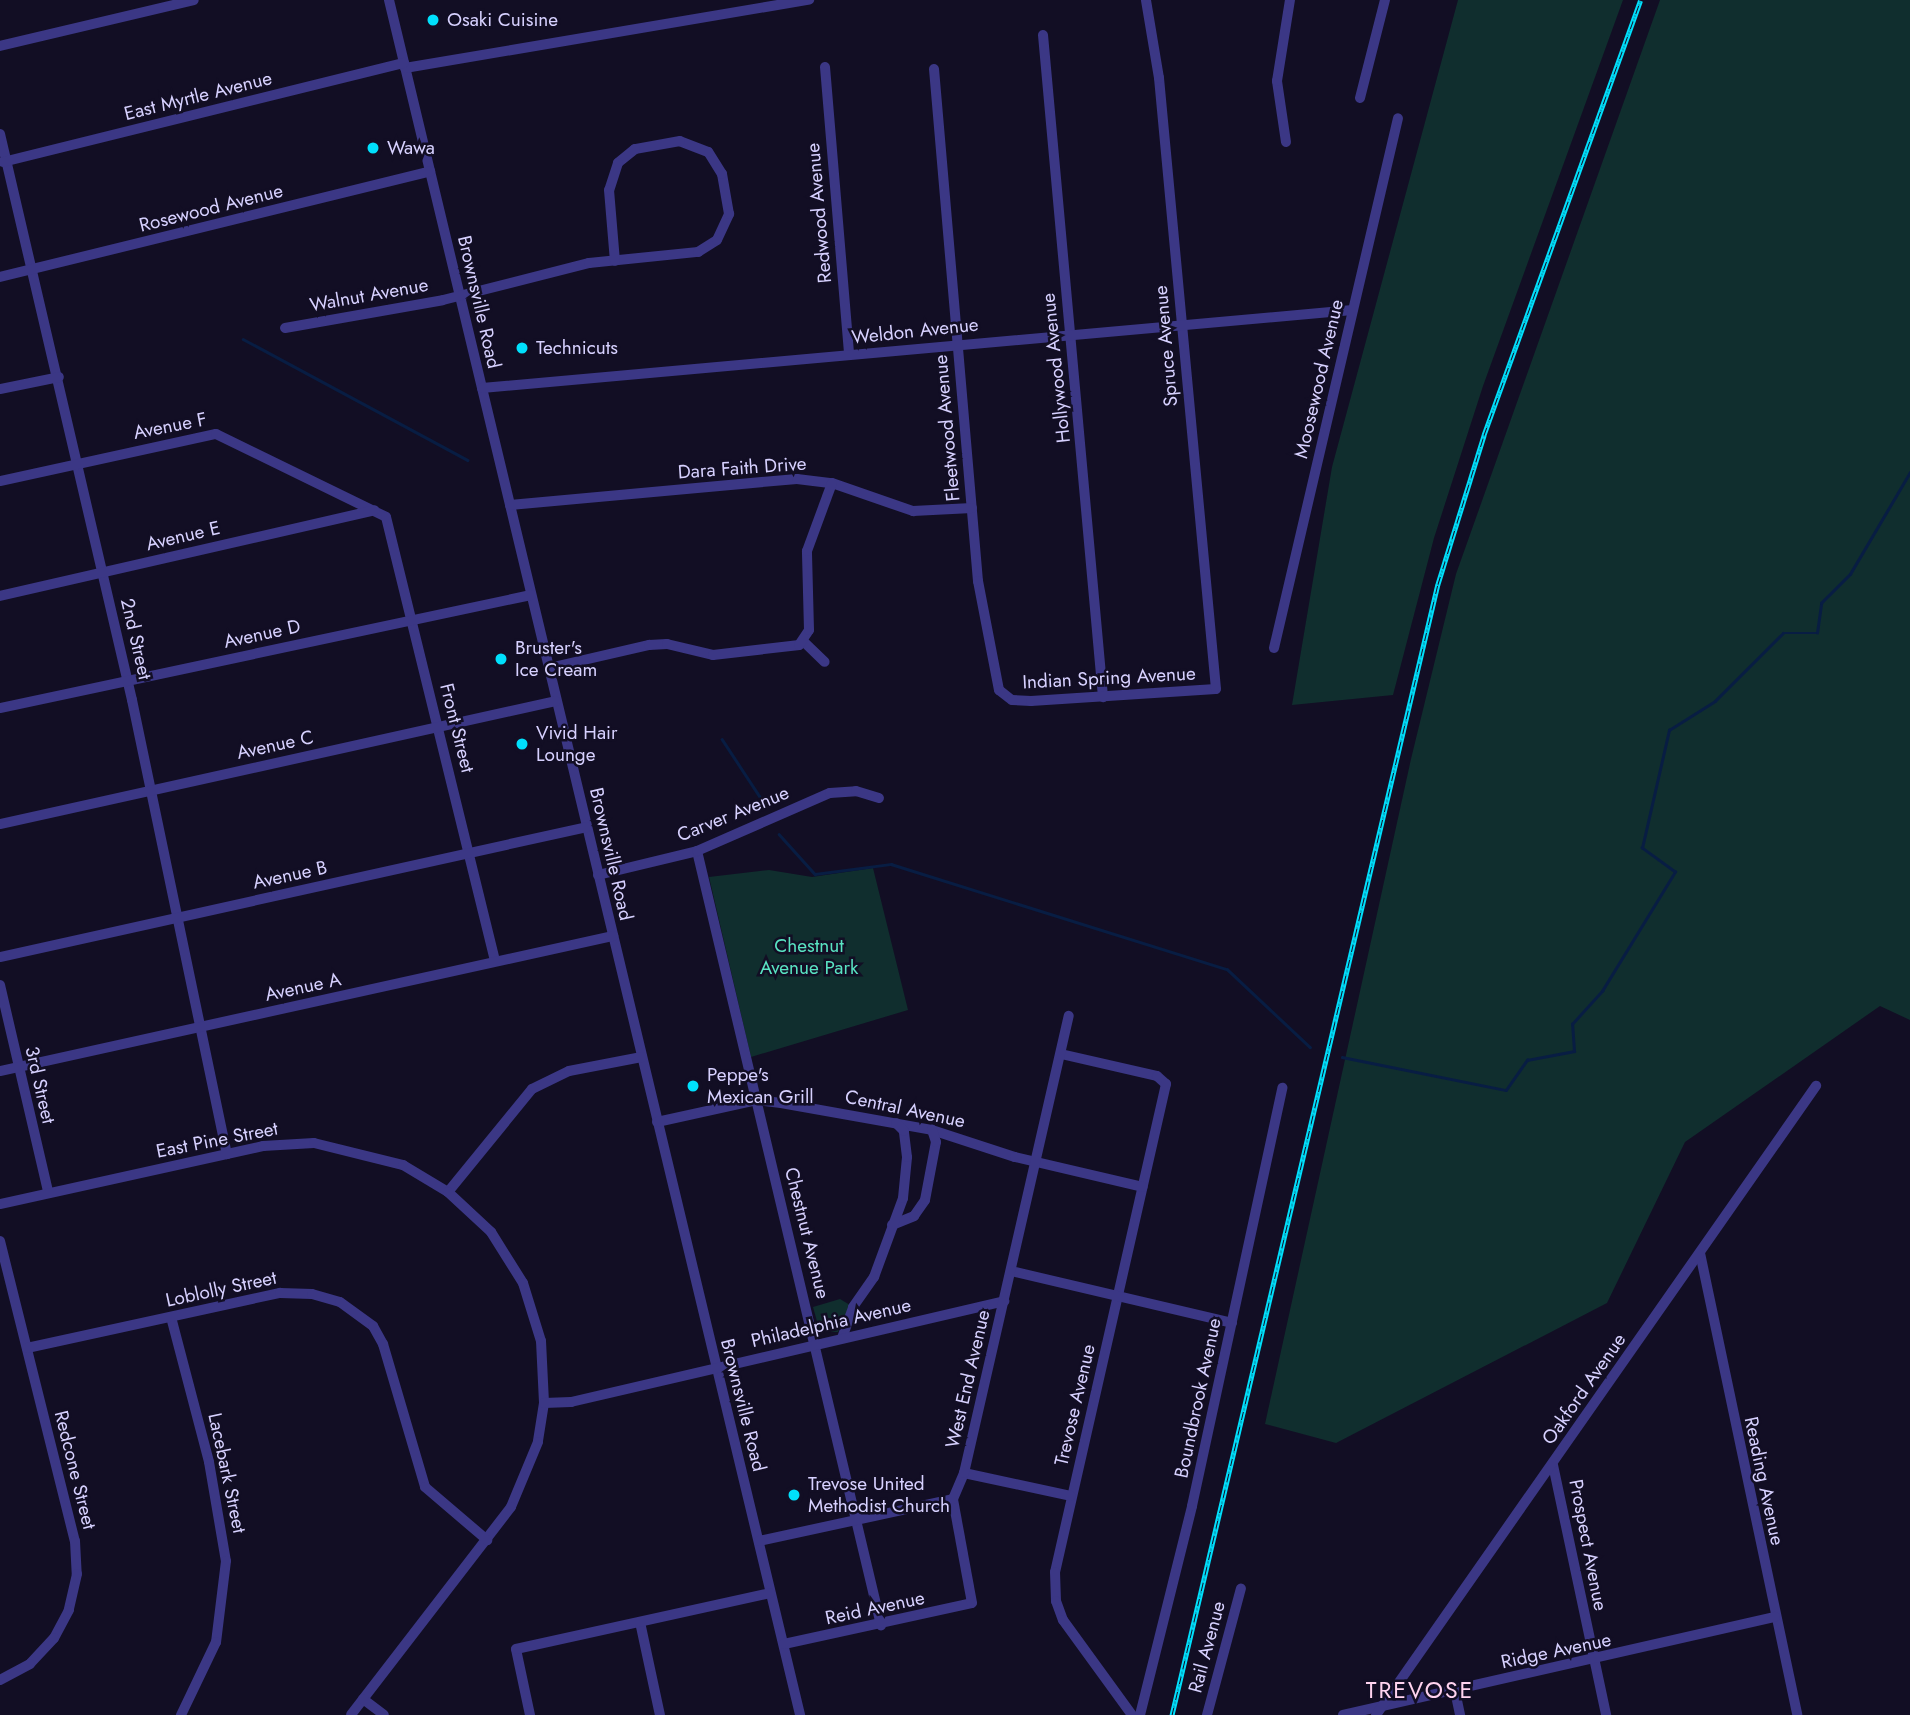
<!DOCTYPE html>
<style>
body{margin:0}
#map{position:relative;width:1910px;height:1715px;overflow:hidden;background:#120e24;font-family:Jost,sans-serif}
div>[style]{position:absolute}
.green>*{inset:0;background:#102e2e}
.stream>*{height:2.5px;margin:-1.25px;padding:0 1.25px;transform-origin:1.25px;border-radius:1.25px;background:#081d43}
.minor>*{height:10px;margin:-5px;padding:0 5px;transform-origin:5px;border-radius:5px;background:#3b3785}
.rail>*{height:5px;margin-top:-2.5px;transform-origin:0;background:repeating-linear-gradient(90deg,#120e24 0 8px,#00e0fc 0 16px);box-sizing:border-box;border-block:2px solid #00e0fc}
.dots>*{width:19px;height:19px;translate:-50% -50%;box-sizing:border-box;border:4px solid #120e24;border-radius:50%}
span{translate:-50% -50%;white-space:nowrap;text-align:center;line-height:1.15;-webkit-text-stroke:5px #120e24;paint-order:stroke}
.poi-label{font-size:19px;color:#d7d1ff}
.left{translate:0 -50%;text-align:left}
.street-label{font-size:19px;color:#d7d1ff}
.park-label{font-size:19px;color:#59e3c2}
.quarter-label{font-size:23px;color:#ffd3ef;letter-spacing:2px}
</style>
<div id="map">
<div class="green">
<i style="clip-path:polygon(1458px 0,1623px 0,1483px 386px,1434px 538px,1393px 695px,1292px 705px,1332px 467px)"></i>
<i style="clip-path:polygon(1660px 0,1910px 0,1910px 1020px,1880px 1006px,1685px 1142px,1607px 1303px,1336px 1443px,1265px 1424px,1411px 759px,1456px 574px)"></i>
<i style="clip-path:polygon(873px 868px,908px 1010px,751px 1057px,709px 877px,769px 870px,812px 877px)"></i>
<i style="clip-path:polygon(840px 1299px,850px 1305px,838px 1332px,820px 1332px,813px 1307px)"></i>
</div>
<div class="stream">
<i style="left:243px;top:339px;width:255px;rotate:28.3deg"></i>
<i style="left:722px;top:739px;width:80px;rotate:56.7deg"></i>
<i style="left:779px;top:834px;width:54px;rotate:48deg"></i>
<i style="left:815px;top:874px;width:77px;rotate:-7.5deg"></i>
<i style="left:891px;top:864px;width:352px;rotate:17.4deg"></i>
<i style="left:1227px;top:969px;width:114px;rotate:43.2deg"></i>
<i style="left:1342px;top:1057px;width:167px;rotate:11.4deg"></i>
<i style="left:1506px;top:1090px;width:37px;rotate:-55deg"></i>
<i style="left:1527px;top:1060px;width:48px;rotate:-10.8deg"></i>
<i style="left:1574px;top:1051px;width:27px;rotate:-94deg"></i>
<i style="left:1572px;top:1024px;width:45px;rotate:-47.7deg"></i>
<i style="left:1602px;top:991px;width:140px;rotate:-58.5deg"></i>
<i style="left:1675px;top:872px;width:41px;rotate:-144deg"></i>
<i style="left:1642px;top:848px;width:121px;rotate:-77.1deg"></i>
<i style="left:1669px;top:730px;width:54px;rotate:-32.2deg"></i>
<i style="left:1715px;top:701px;width:96px;rotate:-45deg"></i>
<i style="left:1783px;top:633px;width:34px"></i>
<i style="left:1817px;top:633px;width:30px;rotate:-82deg"></i>
<i style="left:1821px;top:603px;width:41px;rotate:-45deg"></i>
<i style="left:1850px;top:574px;width:118px;rotate:-59.5deg"></i>
</div>
<div class="minor">
<i style="left:389px;top:0;width:1764px;rotate:76.52deg"></i>
<i style="left:1043px;top:35px;width:665px;rotate:84.82deg"></i>
<i style="left:0;top:46px;width:199px;rotate:-13.3deg"></i>
<i style="left:825px;top:67px;width:289px;rotate:85.2deg"></i>
<i style="left:405px;top:68px;width:410px;rotate:-9.6deg"></i>
<i style="left:934px;top:69px;width:514px;rotate:85.09deg"></i>
<i style="left:978px;top:581px;width:111px;rotate:79.1deg"></i>
<i style="left:999px;top:690px;width:16px;rotate:38deg"></i>
<i style="left:1012px;top:700px;width:19px;rotate:3deg"></i>
<i style="left:1031px;top:701px;width:185px;rotate:-3.7deg"></i>
<i style="left:1216px;top:689px;width:614px;rotate:-95.33deg"></i>
<i style="left:1159px;top:78px;width:79px;rotate:-99.5deg"></i>
<i style="left:1360px;top:98px;width:101px;rotate:-75.7deg"></i>
<i style="left:0;top:134px;width:581px;rotate:76.87deg"></i>
<i style="left:132px;top:700px;width:464px;rotate:78.2deg"></i>
<i style="left:1286px;top:142px;width:62px;rotate:-98.4deg"></i>
<i style="left:1277px;top:81px;width:82px;rotate:-80.9deg"></i>
<i style="left:3px;top:162px;width:413px;rotate:-13.9deg"></i>
<i style="left:0;top:277px;width:443px;rotate:-13.8deg"></i>
<i style="left:285px;top:328px;width:160px;rotate:-10deg"></i>
<i style="left:443px;top:300px;width:151px;rotate:-14.2deg"></i>
<i style="left:589px;top:263px;width:110px;rotate:-5.8deg"></i>
<i style="left:698px;top:252px;width:22px;rotate:-32deg"></i>
<i style="left:717px;top:240px;width:29px;rotate:-65deg"></i>
<i style="left:729px;top:214px;width:41px;rotate:-99.9deg"></i>
<i style="left:722px;top:174px;width:26px;rotate:-122deg"></i>
<i style="left:708px;top:152px;width:30px;rotate:-159deg"></i>
<i style="left:680px;top:141px;width:46px;rotate:169.9deg"></i>
<i style="left:635px;top:149px;width:22px;rotate:141deg"></i>
<i style="left:618px;top:163px;width:28px;rotate:108deg"></i>
<i style="left:609px;top:190px;width:71px;rotate:85.2deg"></i>
<i style="left:482px;top:388px;width:874px;rotate:-5.12deg"></i>
<i style="left:0;top:389px;width:60px;rotate:-11.5deg"></i>
<i style="left:0;top:481px;width:221px;rotate:-12.3deg"></i>
<i style="left:216px;top:434px;width:189px;rotate:26deg"></i>
<i style="left:386px;top:517px;width:457px;rotate:76.2deg"></i>
<i style="left:510px;top:505px;width:288px;rotate:-5.2deg"></i>
<i style="left:797px;top:479px;width:35px;rotate:7deg"></i>
<i style="left:832px;top:483px;width:86px;rotate:19.1deg"></i>
<i style="left:913px;top:511px;width:59px;rotate:-2.9deg"></i>
<i style="left:0;top:596px;width:384px;rotate:-12.9deg"></i>
<i style="left:803px;top:641px;width:30px;rotate:44deg"></i>
<i style="left:1274px;top:648px;width:544px;rotate:-76.83deg"></i>
<i style="left:549px;top:668px;width:103px;rotate:-13deg"></i>
<i style="left:649px;top:645px;width:18px;rotate:-3deg"></i>
<i style="left:667px;top:644px;width:47px;rotate:13.4deg"></i>
<i style="left:713px;top:655px;width:87px;rotate:-6.6deg"></i>
<i style="left:799px;top:645px;width:18px;rotate:-56deg"></i>
<i style="left:809px;top:630px;width:79px;rotate:-91.5deg"></i>
<i style="left:807px;top:551px;width:72px;rotate:-69.8deg"></i>
<i style="left:0;top:708px;width:543px;rotate:-12.01deg"></i>
<i style="left:0;top:824px;width:569px;rotate:-12.47deg"></i>
<i style="left:697px;top:851px;width:796px;rotate:76.63deg"></i>
<i style="left:598px;top:875px;width:102px;rotate:-13.6deg"></i>
<i style="left:697px;top:851px;width:145px;rotate:-23.6deg"></i>
<i style="left:830px;top:793px;width:26px;rotate:-4deg"></i>
<i style="left:856px;top:791px;width:24px;rotate:17deg"></i>
<i style="left:0;top:957px;width:601px;rotate:-12.49deg"></i>
<i style="left:0;top:985px;width:212px;rotate:76.9deg"></i>
<i style="left:1061px;top:1054px;width:98px;rotate:12.9deg"></i>
<i style="left:1157px;top:1076px;width:12px;rotate:42deg"></i>
<i style="left:1166px;top:1084px;width:500px;rotate:102.81deg"></i>
<i style="left:1055px;top:1572px;width:29px;rotate:88deg"></i>
<i style="left:1056px;top:1601px;width:20px;rotate:70deg"></i>
<i style="left:1063px;top:1620px;width:117px;rotate:54deg"></i>
<i style="left:0;top:1071px;width:628px;rotate:-12.42deg"></i>
<i style="left:657px;top:1122px;width:102px;rotate:-12.4deg"></i>
<i style="left:757px;top:1100px;width:24px;rotate:7deg"></i>
<i style="left:781px;top:1103px;width:153px;rotate:10.1deg"></i>
<i style="left:932px;top:1130px;width:87px;rotate:18deg"></i>
<i style="left:1015px;top:1157px;width:131px;rotate:13.2deg"></i>
<i style="left:448px;top:1192px;width:133px;rotate:-50.8deg"></i>
<i style="left:532px;top:1089px;width:41px;rotate:-25.9deg"></i>
<i style="left:569px;top:1071px;width:74px;rotate:-10.9deg"></i>
<i style="left:0;top:1204px;width:269px;rotate:-12.4deg"></i>
<i style="left:263px;top:1146px;width:51px;rotate:-3.4deg"></i>
<i style="left:314px;top:1143px;width:92px;rotate:13.9deg"></i>
<i style="left:403px;top:1165px;width:52px;rotate:31deg"></i>
<i style="left:448px;top:1192px;width:59px;rotate:42.9deg"></i>
<i style="left:491px;top:1232px;width:60px;rotate:57.9deg"></i>
<i style="left:523px;top:1283px;width:61px;rotate:72.8deg"></i>
<i style="left:541px;top:1341px;width:62px;rotate:87.2deg"></i>
<i style="left:544px;top:1403px;width:39px;rotate:99deg"></i>
<i style="left:538px;top:1442px;width:70px;rotate:112.6deg"></i>
<i style="left:511px;top:1507px;width:262px;rotate:127.6deg"></i>
<i style="left:892px;top:1225px;width:24px;rotate:-22deg"></i>
<i style="left:914px;top:1216px;width:19px;rotate:-55deg"></i>
<i style="left:925px;top:1200px;width:59px;rotate:-79.3deg"></i>
<i style="left:936px;top:1142px;width:13px;rotate:-108deg"></i>
<i style="left:0;top:1241px;width:309px;rotate:76deg"></i>
<i style="left:75px;top:1541px;width:33px;rotate:87deg"></i>
<i style="left:77px;top:1574px;width:37px;rotate:103deg"></i>
<i style="left:69px;top:1610px;width:32px;rotate:118deg"></i>
<i style="left:54px;top:1638px;width:35px;rotate:133deg"></i>
<i style="left:30px;top:1664px;width:34px;rotate:152deg"></i>
<i style="left:1700px;top:1253px;width:472px;rotate:78.1deg"></i>
<i style="left:1011px;top:1271px;width:227px;rotate:13.2deg"></i>
<i style="left:171px;top:1317px;width:150px;rotate:75.3deg"></i>
<i style="left:209px;top:1462px;width:100px;rotate:80.3deg"></i>
<i style="left:226px;top:1561px;width:82px;rotate:97deg"></i>
<i style="left:216px;top:1642px;width:81px;rotate:115.6deg"></i>
<i style="left:842px;top:1338px;width:33px;rotate:-70deg"></i>
<i style="left:853px;top:1307px;width:37px;rotate:-55deg"></i>
<i style="left:874px;top:1277px;width:84px;rotate:-69.8deg"></i>
<i style="left:903px;top:1198px;width:41px;rotate:-84.4deg"></i>
<i style="left:907px;top:1157px;width:26px;rotate:-97deg"></i>
<i style="left:904px;top:1131px;width:11px;rotate:-135deg"></i>
<i style="left:27px;top:1348px;width:259px;rotate:-12.3deg"></i>
<i style="left:280px;top:1293px;width:32px;rotate:2deg"></i>
<i style="left:312px;top:1294px;width:29px;rotate:16deg"></i>
<i style="left:340px;top:1302px;width:41px;rotate:36deg"></i>
<i style="left:373px;top:1326px;width:21px;rotate:61deg"></i>
<i style="left:383px;top:1344px;width:149px;rotate:73.6deg"></i>
<i style="left:425px;top:1487px;width:82px;rotate:40.5deg"></i>
<i style="left:544px;top:1403px;width:27px;rotate:-2deg"></i>
<i style="left:571px;top:1402px;width:445px;rotate:-13.1deg"></i>
<i style="left:1553px;top:1465px;width:256px;rotate:78deg"></i>
<i style="left:964px;top:1473px;width:109px;rotate:12.1deg"></i>
<i style="left:759px;top:1541px;width:198px;rotate:-12.2deg"></i>
<i style="left:640px;top:1622px;width:95px;rotate:77.9deg"></i>
<i style="left:784px;top:1644px;width:192px;rotate:-12.3deg"></i>
<i style="left:972px;top:1603px;width:106px;rotate:-100.4deg"></i>
<i style="left:953px;top:1499px;width:28px;rotate:-67deg"></i>
<i style="left:964px;top:1473px;width:469px;rotate:-77.1deg"></i>
<i style="left:1455px;top:1691px;width:25px;rotate:78deg"></i>
<i style="left:363px;top:1699px;width:26px;rotate:37deg"></i>
<i style="left:530px;top:1715px;width:67px;rotate:-102deg"></i>
<i style="left:516px;top:1649px;width:260px;rotate:-12.4deg"></i>
<i style="left:1140px;top:1715px;width:215px;rotate:-76deg"></i>
<i style="left:1192px;top:1506px;width:428px;rotate:-77.8deg"></i>
<i style="left:1207px;top:1715px;width:131px;rotate:-75deg"></i>
<i style="left:1343px;top:1715px;width:443px;rotate:-12.8deg"></i>
<i style="left:1376px;top:1715px;width:768px;rotate:-55.03deg"></i>
</div>
<div class="rail">
<i style="left:1172px;top:1715px;width:1162px;rotate:-76.77deg"></i>
<i style="left:1438px;top:584px;width:156px;rotate:-72.8deg"></i>
<i style="left:1484px;top:435px;width:462px;rotate:-70.2deg"></i>
</div>
<div class="dots">
<i style="left:433px;top:20px;background:#00e0fc"></i>
<i style="left:373px;top:148px;background:#00e0fc"></i>
<i style="left:522px;top:348px;background:#00e0fc"></i>
<i style="left:501px;top:659px;background:#00e0fc"></i>
<i style="left:522px;top:744px;background:#00e0fc"></i>
<i style="left:693px;top:1086px;background:#00e0fc"></i>
<i style="left:794px;top:1495px;background:#00e0fc"></i>
</div>
<div class="poi-label">
<span class="left" style="left:447px;top:20px">Osaki Cuisine</span>
<span class="left" style="left:387px;top:148px">Wawa</span>
<span class="left" style="left:536px;top:348px">Technicuts</span>
<span class="left" style="left:515px;top:659px">Bruster's<br>Ice Cream</span>
<span class="left" style="left:536px;top:744px">Vivid Hair<br>Lounge</span>
<span class="left" style="left:707px;top:1086px">Peppe's<br>Mexican Grill</span>
<span class="left" style="left:808px;top:1495px">Trevose United<br>Methodist Church</span>
</div>
<div class="street-label">
<span style="left:198px;top:96px;rotate:-14deg">East Myrtle Avenue</span>
<span style="left:211px;top:208px;rotate:-14deg">Rosewood Avenue</span>
<span style="left:819px;top:213px;rotate:-95deg">Redwood Avenue</span>
<span style="left:369px;top:295px;rotate:-10deg">Walnut Avenue</span>
<span style="left:479px;top:302px;rotate:77deg">Brownsville Road</span>
<span style="left:915px;top:331px;rotate:-6deg">Weldon Avenue</span>
<span style="left:1166px;top:346px;rotate:-95deg">Spruce Avenue</span>
<span style="left:1056px;top:368px;rotate:-96deg">Hollywood Avenue</span>
<span style="left:1319px;top:379px;rotate:-77deg">Moosewood Avenue</span>
<span style="left:170px;top:426px;rotate:-11deg">Avenue F</span>
<span style="left:947px;top:428px;rotate:-95deg">Fleetwood Avenue</span>
<span style="left:742px;top:468px;rotate:-4deg">Dara Faith Drive</span>
<span style="left:183px;top:536px;rotate:-13deg">Avenue E</span>
<span style="left:262px;top:634px;rotate:-12deg">Avenue D</span>
<span style="left:136px;top:639px;rotate:77deg">2nd Street</span>
<span style="left:1109px;top:678px;rotate:-3deg">Indian Spring Avenue</span>
<span style="left:457px;top:728px;rotate:76deg">Front Street</span>
<span style="left:275px;top:745px;rotate:-12deg">Avenue C</span>
<span style="left:733px;top:814px;rotate:-22deg">Carver Avenue</span>
<span style="left:611px;top:854px;rotate:77deg">Brownsville Road</span>
<span style="left:290px;top:875px;rotate:-12deg">Avenue B</span>
<span style="left:303px;top:987px;rotate:-12deg">Avenue A</span>
<span style="left:40px;top:1085px;rotate:77deg">3rd Street</span>
<span style="left:905px;top:1109px;rotate:12deg">Central Avenue</span>
<span style="left:217px;top:1140px;rotate:-11deg">East Pine Street</span>
<span style="left:807px;top:1233px;rotate:76deg">Chestnut Avenue</span>
<span style="left:221px;top:1289px;rotate:-12deg">Loblolly Street</span>
<span style="left:831px;top:1323px;rotate:-13deg">Philadelphia Avenue</span>
<span style="left:968px;top:1379px;rotate:-77deg">West End Avenue</span>
<span style="left:1584px;top:1389px;rotate:-55deg">Oakford Avenue</span>
<span style="left:1198px;top:1398px;rotate:-78deg">Boundbrook Avenue</span>
<span style="left:743px;top:1405px;rotate:76deg">Brownsville Road</span>
<span style="left:1075px;top:1405px;rotate:-77deg">Trevose Avenue</span>
<span style="left:75px;top:1470px;rotate:76deg">Redcone Street</span>
<span style="left:227px;top:1473px;rotate:78deg">Lacebark Street</span>
<span style="left:1764px;top:1481px;rotate:78deg">Reading Avenue</span>
<span style="left:1588px;top:1545px;rotate:79deg">Prospect Avenue</span>
<span style="left:875px;top:1608px;rotate:-12deg">Reid Avenue</span>
<span style="left:1207px;top:1647px;rotate:-75deg">Rail Avenue</span>
<span style="left:1556px;top:1651px;rotate:-12deg">Ridge Avenue</span>
</div>
<div class="park-label">
<span style="left:809px;top:957px">Chestnut<br>Avenue Park</span>
</div>
<div class="quarter-label">
<span style="left:1420px;top:1690px">TREVOSE</span>
</div>
</div>
